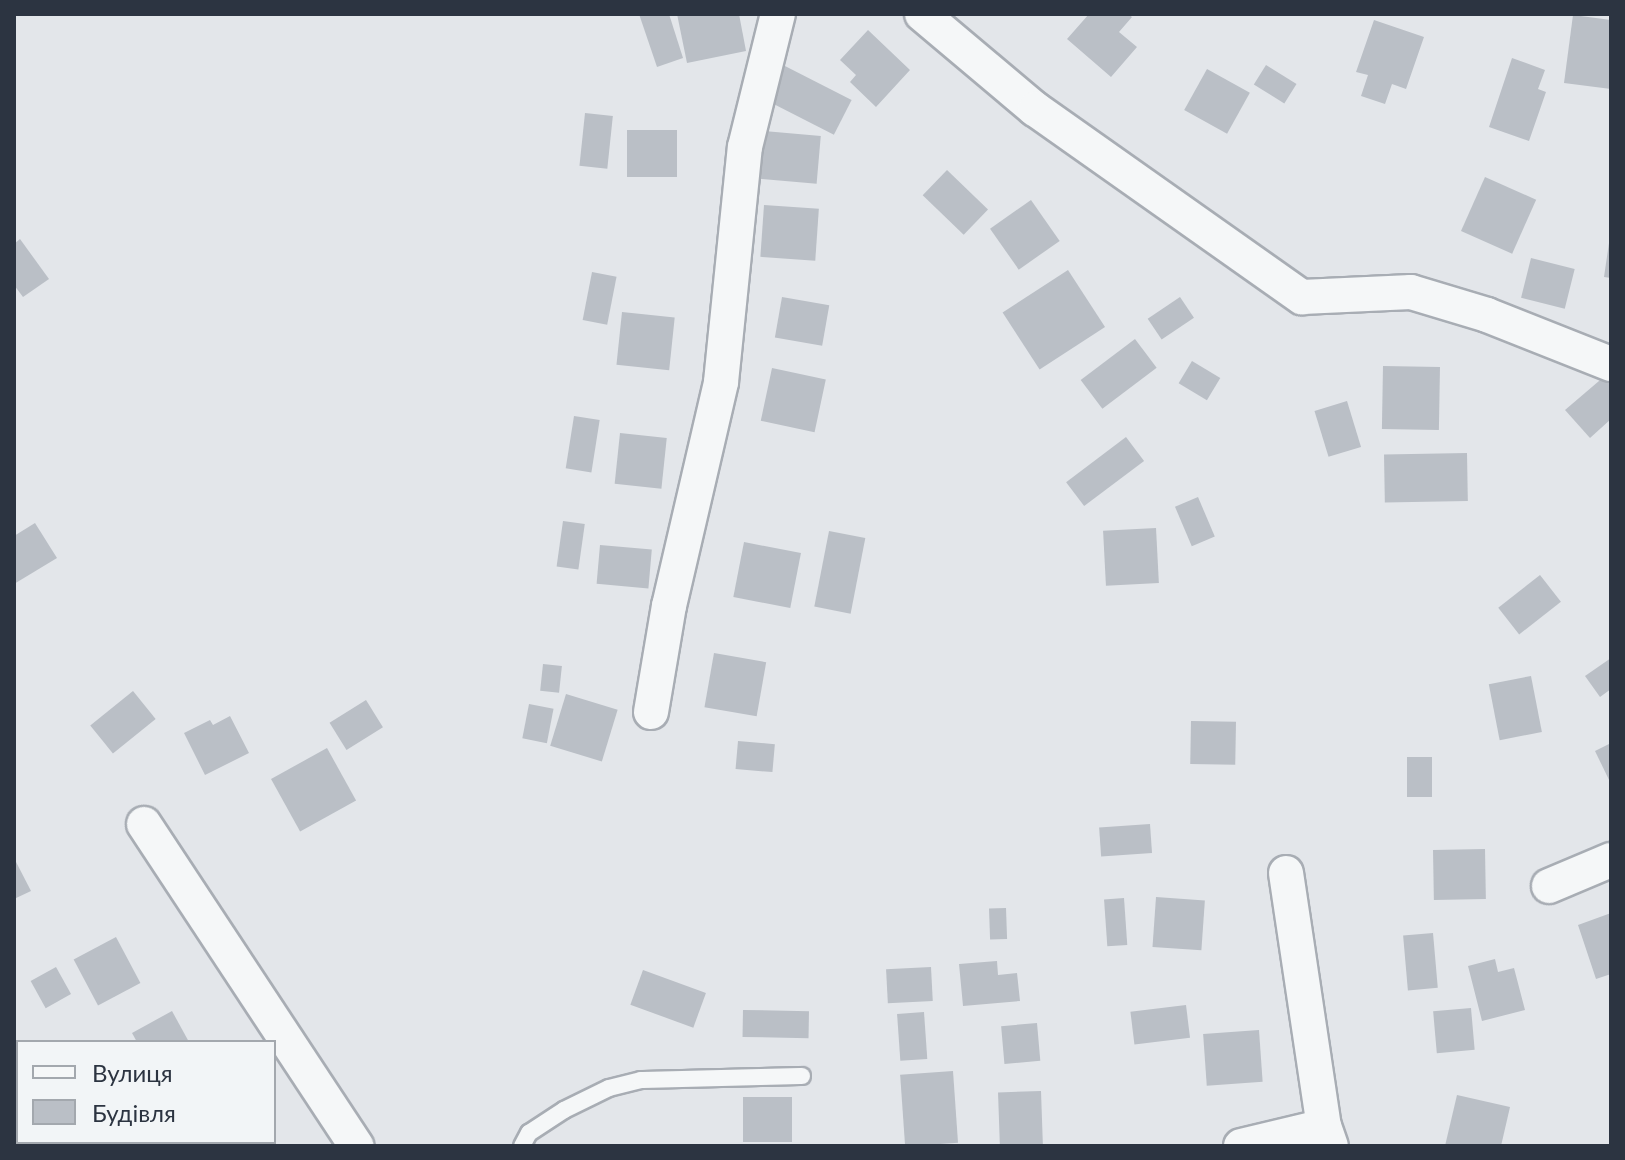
<!DOCTYPE html>
<meta charset="utf-8">
<style>
body{margin:0}
#map{position:relative;width:1625px;height:1160px;overflow:hidden;background:#e3e6ea;font-family:Lato,sans-serif}
div>[style]{position:absolute}
.building>*{inset:0;background:#babfc6;transform-origin:0 0}
.roads{filter:drop-shadow(2px 0 #a8adb4) drop-shadow(-2px 0 #a8adb4) drop-shadow(0 2px #a8adb4) drop-shadow(0 -2px #a8adb4)}
.service>*{height:16px;margin:-8px;padding:0 8px;transform-origin:8px;border-radius:8px;background:#f5f7f8}
.minor>*{height:34px;margin:-17px;padding:0 17px;transform-origin:17px;border-radius:17px;background:#f5f7f8}
span{translate:-50% -50%;white-space:nowrap;text-align:center;line-height:1.15;-webkit-text-stroke:6px #f2f5f7;paint-order:stroke}
.frame{position:absolute;inset:0;border:16px solid #2c3441;pointer-events:none}
.legend{position:absolute;left:16px;top:1040px;width:260px;height:104px;box-sizing:border-box;background:#f2f5f7;border:2px solid #a3a8ae;margin:0;padding:10px 14px;list-style:none;font-size:24px;color:#2c3441}
.legend li{display:flex;align-items:center;gap:16px;height:40px}
.legend b{width:40px;border:2px solid #a3a8ae}
</style>
<div id="map">
<div class="building">
<i style="clip-path:polygon(639px 14px,669px 14px,683px 58px,657px 67px)"></i>
<i style="clip-path:polygon(677px 14px,739px 14px,746px 51px,687px 63px)"></i>
<i style="clip-path:polygon(1089px 14px,1128px 14px,1132px 17px,1119px 32px,1137px 47px,1111px 77px,1067px 39px)"></i>
<i style="clip-path:polygon(1573px 15px,1611px 20px,1611px 89px,1564px 83px)"></i>
<i style="clip-path:polygon(1374px 20px,1424px 37px,1406px 89px,1392px 84px,1385px 104px,1361px 96px,1368px 75px,1356px 72px)"></i>
<i style="clip-path:polygon(868px 30px,910px 70px,876px 107px,850px 82px,856px 75px,840px 60px)"></i>
<i style="clip-path:polygon(1512px 58px,1545px 70px,1538px 89px,1546px 92px,1529px 141px,1489px 127px)"></i>
<i style="left:783px;top:65px;width:77px;height:39px;rotate:27deg"></i>
<i style="left:1266px;top:65px;width:36px;height:23px;rotate:32deg"></i>
<i style="left:1207px;top:69px;width:49px;height:47px;rotate:29deg"></i>
<i style="left:585px;top:113px;width:28px;height:53px;rotate:6deg"></i>
<i style="left:627px;top:130px;width:50px;height:47px"></i>
<i style="left:764px;top:131px;width:57px;height:48px;rotate:5deg"></i>
<i style="left:947px;top:170px;width:57px;height:35px;rotate:44deg"></i>
<i style="left:1485px;top:177px;width:56px;height:59px;rotate:24deg"></i>
<i style="left:1031px;top:200px;width:50px;height:50px;rotate:55deg"></i>
<i style="left:764px;top:205px;width:55px;height:52px;rotate:4deg"></i>
<i style="clip-path:polygon(20px 239px,49px 279px,23px 297px,14px 285px,14px 244px)"></i>
<i style="clip-path:polygon(1609px 243px,1611px 243px,1611px 278px,1604px 277px)"></i>
<i style="left:1531px;top:258px;width:45px;height:41px;rotate:14deg"></i>
<i style="left:1068px;top:270px;width:68px;height:78px;rotate:57deg"></i>
<i style="left:592px;top:272px;width:25px;height:49px;rotate:11deg"></i>
<i style="left:782px;top:297px;width:48px;height:41px;rotate:10deg"></i>
<i style="left:1180px;top:297px;width:25px;height:39px;rotate:56deg"></i>
<i style="left:622px;top:312px;width:53px;height:53px;rotate:6deg"></i>
<i style="left:1135px;top:339px;width:36px;height:68px;rotate:53deg"></i>
<i style="left:1192px;top:361px;width:33px;height:26px;rotate:31deg"></i>
<i style="left:1383px;top:366px;width:57px;height:63px;rotate:1deg"></i>
<i style="left:772px;top:368px;width:55px;height:54px;rotate:12deg"></i>
<i style="clip-path:polygon(1606px 375px,1611px 381px,1611px 419px,1590px 438px,1565px 410px)"></i>
<i style="left:1347px;top:401px;width:48px;height:34px;rotate:73deg"></i>
<i style="left:574px;top:416px;width:26px;height:53px;rotate:9deg"></i>
<i style="left:620px;top:433px;width:47px;height:51px;rotate:6deg"></i>
<i style="left:1126px;top:437px;width:30px;height:75px;rotate:53deg"></i>
<i style="left:1467px;top:453px;width:48px;height:83px;rotate:89deg"></i>
<i style="left:1198px;top:497px;width:43px;height:25px;rotate:67deg"></i>
<i style="left:563px;top:521px;width:22px;height:46px;rotate:8deg"></i>
<i style="clip-path:polygon(35px 523px,57px 558px,14px 584px,14px 536px)"></i>
<i style="left:1156px;top:528px;width:55px;height:53px;rotate:87deg"></i>
<i style="left:829px;top:531px;width:37px;height:77px;rotate:11deg"></i>
<i style="left:744px;top:542px;width:58px;height:56px;rotate:11deg"></i>
<i style="left:600px;top:545px;width:52px;height:39px;rotate:5deg"></i>
<i style="left:1540px;top:575px;width:34px;height:53px;rotate:52deg"></i>
<i style="left:714px;top:653px;width:53px;height:55px;rotate:10deg"></i>
<i style="clip-path:polygon(1611px 658px,1611px 689px,1600px 697px,1585px 676px)"></i>
<i style="left:543px;top:664px;width:19px;height:27px;rotate:6deg"></i>
<i style="left:1531px;top:676px;width:57px;height:43px;rotate:79deg"></i>
<i style="left:133px;top:691px;width:36px;height:55px;rotate:51deg"></i>
<i style="left:566px;top:694px;width:54px;height:54px;rotate:17deg"></i>
<i style="left:366px;top:700px;width:32px;height:43px;rotate:58deg"></i>
<i style="left:529px;top:704px;width:25px;height:35px;rotate:11deg"></i>
<i style="clip-path:polygon(230px 716px,249px 753px,205px 775px,184px 733px,210px 720px,213px 725px)"></i>
<i style="left:1191px;top:721px;width:45px;height:43px;rotate:1deg"></i>
<i style="left:738px;top:741px;width:37px;height:28px;rotate:5deg"></i>
<i style="clip-path:polygon(1611px 743px,1611px 784px,1595px 751px)"></i>
<i style="left:327px;top:748px;width:60px;height:64px;rotate:61deg"></i>
<i style="left:1407px;top:757px;width:25px;height:40px"></i>
<i style="left:1150px;top:824px;width:29px;height:51px;rotate:86deg"></i>
<i style="left:1485px;top:849px;width:50px;height:52px;rotate:89deg"></i>
<i style="clip-path:polygon(14px 858px,31px 891px,14px 899px)"></i>
<i style="left:1156px;top:897px;width:49px;height:50px;rotate:4deg"></i>
<i style="left:1124px;top:898px;width:47px;height:20px;rotate:86deg"></i>
<i style="left:1006px;top:908px;width:31px;height:17px;rotate:88deg"></i>
<i style="clip-path:polygon(1611px 913px,1611px 974px,1596px 979px,1578px 925px)"></i>
<i style="left:1433px;top:933px;width:55px;height:30px;rotate:85deg"></i>
<i style="left:116px;top:937px;width:52px;height:48px;rotate:62deg"></i>
<i style="clip-path:polygon(1495px 959px,1498px 972px,1514px 968px,1525px 1010px,1482px 1021px,1468px 966px)"></i>
<i style="clip-path:polygon(997px 961px,998px 975px,1017px 973px,1020px 1001px,963px 1006px,959px 964px)"></i>
<i style="left:56px;top:967px;width:31px;height:29px;rotate:61deg"></i>
<i style="left:931px;top:967px;width:34px;height:45px;rotate:87deg"></i>
<i style="left:643px;top:970px;width:67px;height:37px;rotate:20deg"></i>
<i style="left:1186px;top:1005px;width:33px;height:56px;rotate:83deg"></i>
<i style="left:1471px;top:1008px;width:42px;height:38px;rotate:85deg"></i>
<i style="left:743px;top:1010px;width:66px;height:27px;rotate:1deg"></i>
<i style="clip-path:polygon(172px 1011px,189px 1042px,137px 1042px,132px 1033px)"></i>
<i style="left:924px;top:1012px;width:47px;height:27px;rotate:86deg"></i>
<i style="left:1037px;top:1023px;width:38px;height:36px;rotate:85deg"></i>
<i style="left:1259px;top:1030px;width:52px;height:56px;rotate:86deg"></i>
<i style="left:953px;top:1071px;width:72px;height:53px;rotate:86deg"></i>
<i style="left:1041px;top:1091px;width:55px;height:43px;rotate:88deg"></i>
<i style="clip-path:polygon(1457px 1095px,1510px 1107px,1501px 1146px,1445px 1146px)"></i>
<i style="left:743px;top:1097px;width:49px;height:45px"></i>
<i style="clip-path:polygon(63px 1142px,85px 1142px,79px 1146px,65px 1146px)"></i>
</div>
<div class="roads">
<div class="service">
<i style="left:522px;top:1146px;width:15px;rotate:-62deg"></i>
<i style="left:529px;top:1133px;width:42px;rotate:-33.3deg"></i>
<i style="left:564px;top:1110px;width:50px;rotate:-26.1deg"></i>
<i style="left:609px;top:1088px;width:33px;rotate:-14deg"></i>
<i style="left:641px;top:1080px;width:161px;rotate:-1.4deg"></i>
</div>
<div class="minor">
<i style="left:922px;top:14px;width:148px;rotate:40.1deg"></i>
<i style="left:1035px;top:109px;width:327px;rotate:35.2deg"></i>
<i style="left:1302px;top:297px;width:109px;rotate:-2.6deg"></i>
<i style="left:1411px;top:292px;width:79px;rotate:16.8deg"></i>
<i style="left:1487px;top:315px;width:133px;rotate:21.6deg"></i>
<i style="left:651px;top:712px;width:108px;rotate:-80.4deg"></i>
<i style="left:669px;top:606px;width:230px;rotate:-76.9deg"></i>
<i style="left:721px;top:382px;width:236px;rotate:-84.2deg"></i>
<i style="left:745px;top:147px;width:137px;rotate:-76.1deg"></i>
<i style="left:144px;top:824px;width:386px;rotate:56.6deg"></i>
<i style="left:1286px;top:873px;width:256px;rotate:81.5deg"></i>
<i style="left:1324px;top:1126px;width:21px;rotate:71deg"></i>
<i style="left:1549px;top:886px;width:67px;rotate:-22.8deg"></i>
<i style="left:1241px;top:1146px;width:85px;rotate:-13.5deg"></i>
</div>
</div>
<div class="frame"></div>
<ul class="legend">
<li><b style="height:10px;background:#f5f7f8"></b>Вулиця</li>
<li><b style="height:22px;background:#babfc6"></b>Будівля</li>
</ul>
</div>
